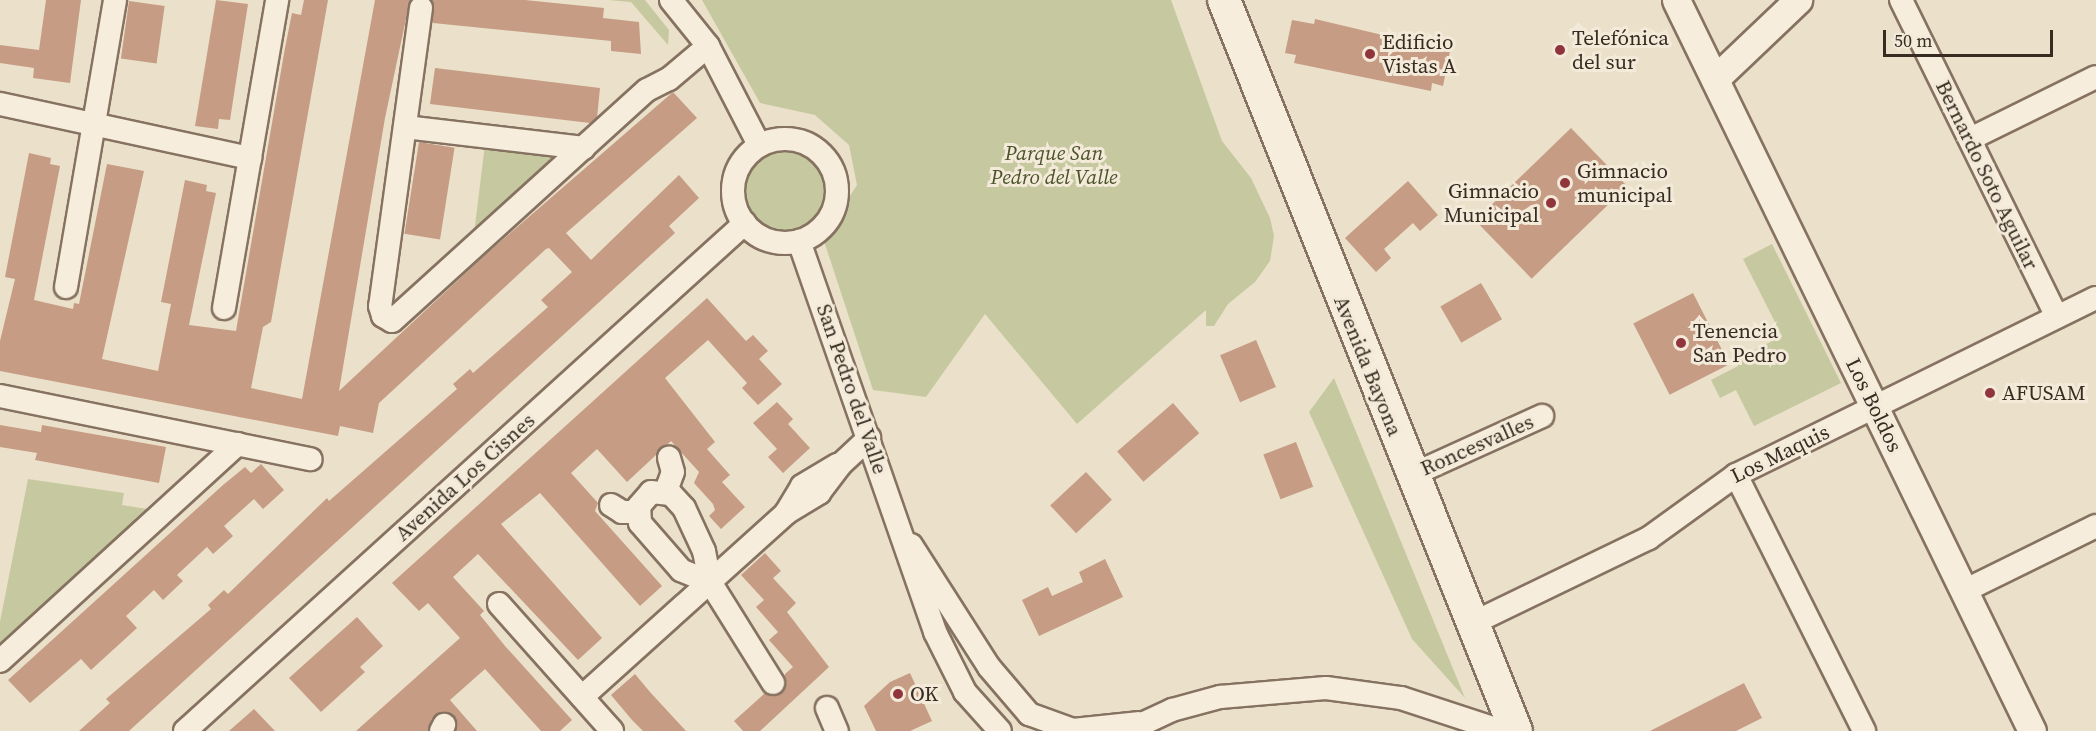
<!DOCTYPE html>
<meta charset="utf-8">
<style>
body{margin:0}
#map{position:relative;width:2096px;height:731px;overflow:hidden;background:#ebe0ca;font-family:"Source Serif 4",serif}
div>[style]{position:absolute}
.green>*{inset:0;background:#c6c99f}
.round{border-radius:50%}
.building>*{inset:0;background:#c69c84;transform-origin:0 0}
.roads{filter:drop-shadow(2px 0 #867260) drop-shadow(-2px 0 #867260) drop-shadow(0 2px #867260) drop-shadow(0 -2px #867260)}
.minor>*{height:22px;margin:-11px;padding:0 11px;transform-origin:11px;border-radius:11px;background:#f6eddd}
.minor>.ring{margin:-11px;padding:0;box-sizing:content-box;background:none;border:22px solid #f6eddd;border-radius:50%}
.tertiary>*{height:27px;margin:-13.5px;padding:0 13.5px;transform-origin:13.5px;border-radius:13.5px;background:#f6eddd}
.secondary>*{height:32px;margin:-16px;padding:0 16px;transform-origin:16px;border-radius:16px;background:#f6eddd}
.dots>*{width:16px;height:16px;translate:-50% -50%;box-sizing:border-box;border:3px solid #f3ead9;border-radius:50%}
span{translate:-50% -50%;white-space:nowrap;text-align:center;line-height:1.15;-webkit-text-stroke:6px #f3ead9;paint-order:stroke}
.poi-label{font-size:21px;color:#382c22}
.left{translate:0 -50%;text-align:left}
.right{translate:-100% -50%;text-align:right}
.park-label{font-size:21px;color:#4b532b;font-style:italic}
.street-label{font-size:21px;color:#382c22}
.scale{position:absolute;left:1883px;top:30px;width:170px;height:27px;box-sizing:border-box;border:3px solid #382c22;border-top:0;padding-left:8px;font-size:18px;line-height:21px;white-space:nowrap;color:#382c22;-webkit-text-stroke:4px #f3ead9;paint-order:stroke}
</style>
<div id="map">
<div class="green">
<i style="clip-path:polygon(608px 0,645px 0,669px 30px,668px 45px,631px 2px)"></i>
<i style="clip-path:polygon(702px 0,1171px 0,1222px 141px,1251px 178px,1270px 218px,1274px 236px,1270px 261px,1255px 282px,1228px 304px,1214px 326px,1206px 326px,1206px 310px,1077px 424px,985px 314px,926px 397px,873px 390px,823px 238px,857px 185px,849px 145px,815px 115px,760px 103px)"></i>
<i style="clip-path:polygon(485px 144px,556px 155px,474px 234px)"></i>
<i class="round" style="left:742px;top:149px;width:82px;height:82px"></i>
<i style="clip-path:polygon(1772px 244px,1841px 383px,1754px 426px,1736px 390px,1720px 398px,1711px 380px,1738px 366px,1735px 360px,1782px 336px,1743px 259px)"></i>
<i style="clip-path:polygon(1334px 378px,1465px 698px,1412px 639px,1309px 412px)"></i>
<i style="clip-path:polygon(28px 479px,124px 493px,122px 505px,147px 509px,0 647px,0 622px)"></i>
</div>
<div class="building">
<i style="clip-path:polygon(46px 0,81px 0,70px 83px,33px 78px,34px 68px,0 63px,0 45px,39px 50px)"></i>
<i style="clip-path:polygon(216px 0,248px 4px,230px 120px,219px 119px,218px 129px,195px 126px)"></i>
<i style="clip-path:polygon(304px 0,328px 0,271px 322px,263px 327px,251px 388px,302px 399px,375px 0,410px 0,385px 118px,339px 391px,485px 255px,673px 92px,697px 118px,566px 233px,591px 260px,679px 175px,699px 198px,669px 226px,675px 233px,129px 731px,79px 731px,110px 703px,106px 699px,211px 609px,208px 605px,224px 590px,228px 594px,327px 498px,329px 501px,457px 389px,453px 384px,470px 369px,473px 373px,548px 307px,541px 300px,572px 272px,549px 248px,546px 249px,379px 403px,373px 433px,340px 426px,338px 436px,0 371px,0 341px,15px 279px,5px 277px,29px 153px,51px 158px,50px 164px,60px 166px,34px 300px,73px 309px,74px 303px,79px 304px,107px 164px,144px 171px,102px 359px,158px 371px,171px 304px,161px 302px,185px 180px,207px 185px,206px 191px,216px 193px,189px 325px,236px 331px,285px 48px,292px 13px,301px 15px)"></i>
<i style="clip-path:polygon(431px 0,525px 0,604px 8px,603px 18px,639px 22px,641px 54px,611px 51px,611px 41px,433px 23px)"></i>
<i style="left:129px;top:1px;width:36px;height:58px;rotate:8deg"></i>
<i style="clip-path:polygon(1315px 19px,1450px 51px,1443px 86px,1432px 83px,1431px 91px,1294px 63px,1296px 55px,1285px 53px,1292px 20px,1314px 24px)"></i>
<i style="clip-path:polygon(435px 68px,600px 88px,597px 118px,590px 123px,430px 104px)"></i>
<i style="left:1571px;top:128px;width:81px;height:133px;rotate:46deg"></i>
<i style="left:419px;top:142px;width:36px;height:93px;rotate:9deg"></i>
<i style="clip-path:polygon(1408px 181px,1438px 215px,1420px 231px,1413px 223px,1384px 249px,1391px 258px,1376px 272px,1345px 238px)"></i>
<i style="left:1481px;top:283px;width:42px;height:47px;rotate:60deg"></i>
<i style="left:1693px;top:293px;width:80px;height:67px;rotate:63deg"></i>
<i style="clip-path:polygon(707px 298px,746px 341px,753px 335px,768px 351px,759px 359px,782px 384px,758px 405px,742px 388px,747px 383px,708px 340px,665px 378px,715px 442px,707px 449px,730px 475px,722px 482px,745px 507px,721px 529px,709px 516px,715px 510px,713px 504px,694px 483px,699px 472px,671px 441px,627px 482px,597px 449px,571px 473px,598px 503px,595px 511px,662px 586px,640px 606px,540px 493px,501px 524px,602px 638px,578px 660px,478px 554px,453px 577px,484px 611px,480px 615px,505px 646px,572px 720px,560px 731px,541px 731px,485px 669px,450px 700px,477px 731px,456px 731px,456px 718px,444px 712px,432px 718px,428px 731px,356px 731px,460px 638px,428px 603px,419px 611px,392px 583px)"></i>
<i style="left:1256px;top:340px;width:51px;height:39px;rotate:67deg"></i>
<i style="clip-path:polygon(777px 402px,793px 419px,788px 424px,810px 448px,783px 473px,768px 457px,777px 449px,753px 423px)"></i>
<i style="left:1173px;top:403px;width:40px;height:74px;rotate:49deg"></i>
<i style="clip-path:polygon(0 425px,41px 432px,42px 425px,166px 447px,159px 483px,35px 460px,37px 453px,0 447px)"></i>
<i style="left:1296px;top:442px;width:48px;height:35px;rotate:69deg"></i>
<i style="clip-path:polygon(261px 464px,284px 490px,263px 509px,254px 499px,224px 526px,233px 536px,213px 554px,207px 547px,177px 575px,183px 581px,163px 600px,154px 590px,126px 616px,137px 628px,91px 670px,81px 659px,30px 703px,8px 680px,223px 485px,245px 467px,251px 473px)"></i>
<i style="left:1086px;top:472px;width:38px;height:49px;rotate:47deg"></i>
<i style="clip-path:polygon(765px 553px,781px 571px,773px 578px,796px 603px,787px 612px,829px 667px,760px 731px,743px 731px,734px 721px,765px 693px,781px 694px,785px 674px,793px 667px,769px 640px,778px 632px,756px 607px,764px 600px,741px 575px)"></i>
<i style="clip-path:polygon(1105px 559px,1123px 597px,1039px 636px,1022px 600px,1048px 587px,1052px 596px,1083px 582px,1079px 572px)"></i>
<i style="clip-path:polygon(357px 617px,383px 646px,360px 667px,365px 672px,321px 712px,289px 678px)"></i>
<i style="clip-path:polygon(910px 673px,932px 721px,910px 731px,876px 731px,864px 706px,890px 682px)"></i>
<i style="clip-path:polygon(635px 674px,650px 692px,686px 731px,643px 731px,632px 720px,611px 695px)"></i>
<i style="clip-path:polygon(1744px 683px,1762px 718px,1736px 731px,1650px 731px)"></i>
<i style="clip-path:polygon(254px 709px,275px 731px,229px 731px)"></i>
</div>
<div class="roads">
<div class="minor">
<i style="left:671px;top:0;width:59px;rotate:51.2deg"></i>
<i style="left:708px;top:46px;width:111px;rotate:62.7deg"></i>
<i style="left:1901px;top:0;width:353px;rotate:63.8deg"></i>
<i style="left:421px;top:8px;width:301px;rotate:97.8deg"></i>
<i style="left:380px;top:306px;width:10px;rotate:73deg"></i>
<i style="left:383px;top:316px;width:10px;rotate:29deg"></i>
<i style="left:392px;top:321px;width:344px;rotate:-42.2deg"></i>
<i style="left:647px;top:90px;width:25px;rotate:-27deg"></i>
<i style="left:669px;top:79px;width:51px;rotate:-40.2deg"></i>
<i style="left:0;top:104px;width:256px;rotate:12.2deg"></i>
<i style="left:405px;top:127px;width:180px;rotate:6.7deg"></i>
<i style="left:1970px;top:139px;width:140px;rotate:-26.2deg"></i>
<i class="ring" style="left:733px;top:139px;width:82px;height:82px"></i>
<i style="left:799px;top:241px;width:414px;rotate:70.8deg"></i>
<i style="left:935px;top:632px;width:67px;rotate:63.4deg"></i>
<i style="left:965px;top:692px;width:52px;rotate:48.1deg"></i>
<i style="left:66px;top:287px;width:291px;rotate:-80.3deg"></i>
<i style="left:224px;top:308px;width:313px;rotate:-80.2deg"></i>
<i style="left:0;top:396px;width:317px;rotate:11.5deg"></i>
<i style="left:1412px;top:475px;width:143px;rotate:-24.4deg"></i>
<i style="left:1736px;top:475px;width:286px;rotate:63.4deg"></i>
<i style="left:666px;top:491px;width:20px;rotate:-70deg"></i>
<i style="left:673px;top:472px;width:15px;rotate:-106deg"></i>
<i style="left:611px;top:505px;width:13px;rotate:32deg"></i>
<i style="left:622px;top:512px;width:15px"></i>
<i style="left:786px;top:513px;width:31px;rotate:-59deg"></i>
<i style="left:802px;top:486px;width:41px;rotate:-31deg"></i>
<i style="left:911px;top:545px;width:145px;rotate:57.4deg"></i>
<i style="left:989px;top:667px;width:62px;rotate:49.6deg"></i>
<i style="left:1029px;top:714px;width:47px;rotate:20deg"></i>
<i style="left:1073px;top:730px;width:65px;rotate:-6.1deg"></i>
<i style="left:710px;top:582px;width:31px;rotate:-158deg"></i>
<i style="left:681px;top:570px;width:62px;rotate:-131.1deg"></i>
<i style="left:640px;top:523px;width:17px;rotate:-93deg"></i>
<i style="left:639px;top:506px;width:18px;rotate:-49deg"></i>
<i style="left:651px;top:492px;width:20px;rotate:6deg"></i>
<i style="left:671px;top:494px;width:19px;rotate:47deg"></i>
<i style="left:684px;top:508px;width:47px;rotate:65.1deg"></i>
<i style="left:704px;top:551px;width:32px;rotate:79deg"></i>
<i style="left:710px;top:582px;width:119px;rotate:58deg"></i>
<i style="left:1964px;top:591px;width:147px;rotate:-26.2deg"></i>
<i style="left:499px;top:604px;width:170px;rotate:48.3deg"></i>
<i style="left:1473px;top:623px;width:195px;rotate:-25.8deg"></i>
<i style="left:1649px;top:538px;width:107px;rotate:-35.9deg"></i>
<i style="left:1736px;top:475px;width:401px;rotate:-26.2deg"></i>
<i style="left:0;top:661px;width:322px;rotate:-42.4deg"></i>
<i style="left:582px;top:697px;width:275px;rotate:-42deg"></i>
<i style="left:786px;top:513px;width:39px;rotate:-31deg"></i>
<i style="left:819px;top:493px;width:35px;rotate:-53deg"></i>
<i style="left:840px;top:465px;width:40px;rotate:-43deg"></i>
<i style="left:827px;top:708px;width:25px;rotate:67deg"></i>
<i style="left:185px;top:731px;width:756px;rotate:-42.21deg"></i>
<i style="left:441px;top:731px;width:7px;rotate:-63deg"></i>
<i style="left:1127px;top:731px;width:50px;rotate:-25deg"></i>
<i style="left:1172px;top:710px;width:50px;rotate:-15.2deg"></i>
<i style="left:1220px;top:697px;width:106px;rotate:-4.9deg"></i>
<i style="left:1326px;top:688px;width:76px;rotate:7.6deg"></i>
<i style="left:1401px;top:698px;width:106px;rotate:18.1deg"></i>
</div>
<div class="tertiary">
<i style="left:1676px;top:0;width:813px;rotate:64.03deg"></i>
<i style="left:1715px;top:79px;width:115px;rotate:-43.6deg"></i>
</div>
<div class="secondary">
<i style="left:1224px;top:0;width:787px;rotate:68.23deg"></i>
</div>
</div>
<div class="dots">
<i style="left:1560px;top:50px;background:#90353b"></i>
<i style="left:1370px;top:54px;background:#90353b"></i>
<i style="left:1565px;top:183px;background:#90353b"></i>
<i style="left:1551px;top:203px;background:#90353b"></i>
<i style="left:1681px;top:343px;background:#90353b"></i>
<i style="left:1990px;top:393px;background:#90353b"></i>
<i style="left:898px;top:694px;background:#90353b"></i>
</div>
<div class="poi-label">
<span class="left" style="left:1572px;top:50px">Telefónica<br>del sur</span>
<span class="left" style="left:1382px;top:54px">Edificio<br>Vistas A</span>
<span class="left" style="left:1577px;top:183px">Gimnacio<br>municipal</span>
<span class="right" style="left:1539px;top:203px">Gimnacio<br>Municipal</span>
<span class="left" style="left:1693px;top:343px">Tenencia<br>San Pedro</span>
<span class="left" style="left:2002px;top:393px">AFUSAM</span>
<span class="left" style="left:910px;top:694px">OK</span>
</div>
<div class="park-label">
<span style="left:1054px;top:165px">Parque San<br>Pedro del Valle</span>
</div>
<div class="street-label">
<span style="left:1987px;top:175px;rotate:64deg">Bernardo Soto Aguilar</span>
<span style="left:1368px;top:366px;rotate:68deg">Avenida Bayona</span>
<span style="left:852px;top:389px;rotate:71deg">San Pedro del Valle</span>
<span style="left:1874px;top:405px;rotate:64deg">Los Boldos</span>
<span style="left:1477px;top:445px;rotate:-24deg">Roncesvalles</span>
<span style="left:1780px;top:454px;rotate:-26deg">Los Maquis</span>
<span style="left:465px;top:477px;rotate:-42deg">Avenida Los Cisnes</span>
</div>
<div class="scale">50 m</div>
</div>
